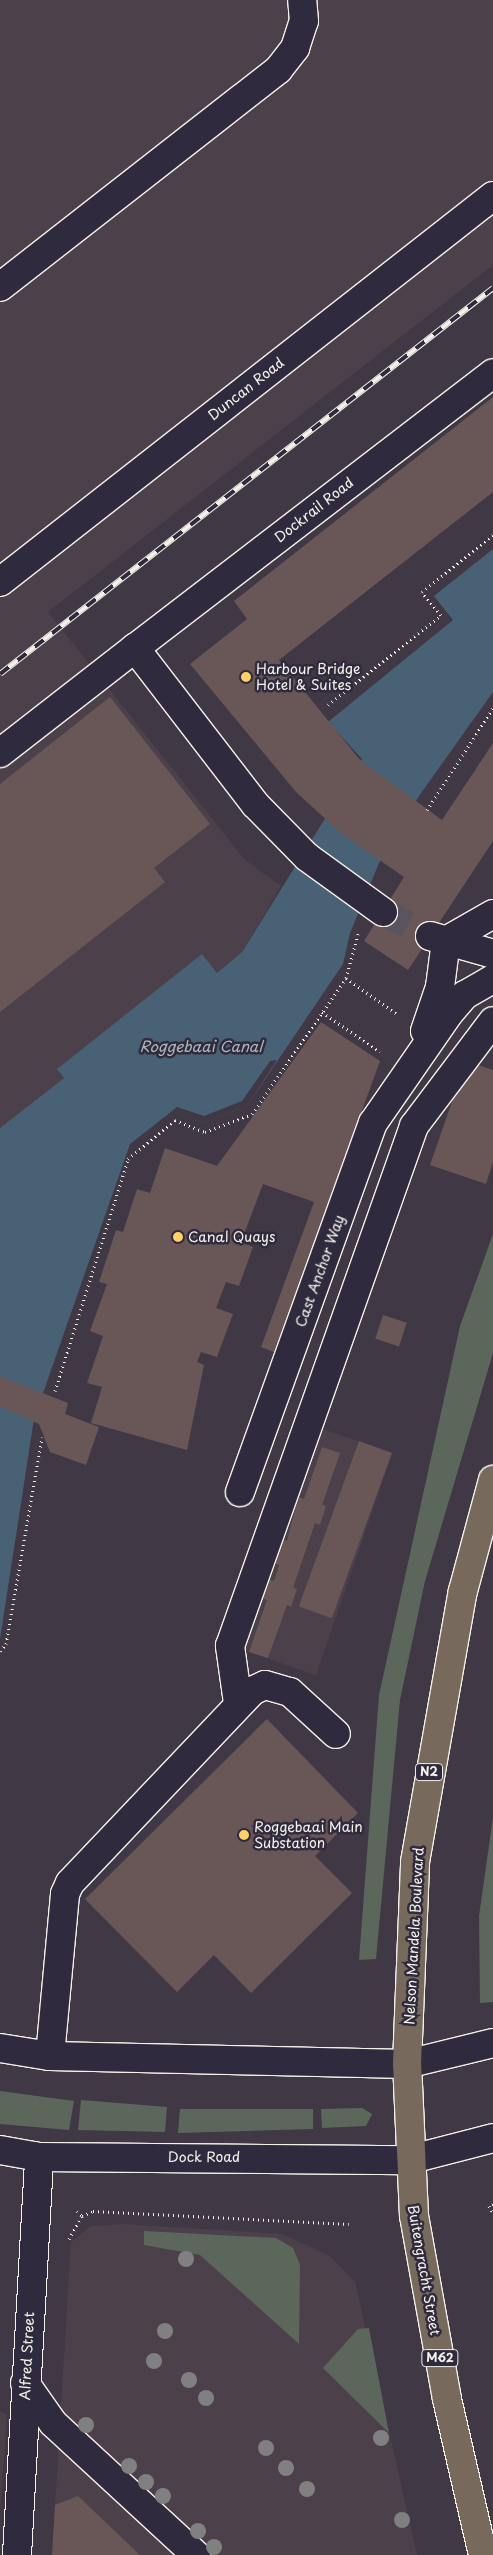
<!DOCTYPE html>
<style>
body{margin:0}
#map{position:relative;width:493px;height:2555px;overflow:hidden;background:#403845;font-family:"Playpen Sans",sans-serif}
div>[style]{position:absolute}
.built>*{inset:0;background:#4c414a;transform-origin:0 0}
.green>*{inset:0;background:#5c675c}
.water>*{inset:0;background:#496174}
.pier>*{inset:0;background:#403845}
.building>*{inset:0;background:#695757;transform-origin:0 0}
.minor-tunnel>*{height:28px;margin-top:-14px;transform-origin:0;background:repeating-linear-gradient(90deg,#5b545d 0 28px,transparent 0 42px)}
.path>*{height:3px;margin-top:-1.5px;transform-origin:0;background:repeating-linear-gradient(90deg,#f4f1e8 0 1px,transparent 0 5px)}
.roads{filter:drop-shadow(1px 0 #f4f1e8) drop-shadow(-1px 0 #f4f1e8) drop-shadow(0 1px #f4f1e8) drop-shadow(0 -1px #f4f1e8)}
.minor>*{height:28px;margin:-14px;padding:0 14px;transform-origin:14px;border-radius:14px;background:#2f2a3d}
.major>*{height:28px;margin:-14px;padding:0 14px;transform-origin:14px;border-radius:14px;background:#77695c}
.rail>*{height:5.5px;margin-top:-2.75px;transform-origin:0;background:repeating-linear-gradient(90deg,#2f2a3d 0 11px,#f4f1e8 0 22px);box-sizing:border-box;border-block:1px solid #f4f1e8}
.trees>*{width:16px;height:16px;margin:-8px;border-radius:50%;background:#818080}
.dots>*{width:14px;height:14px;translate:-50% -50%;box-sizing:border-box;border:2px solid #2f2a3d;border-radius:50%}
span{translate:-50% -50%;white-space:nowrap;text-align:center;line-height:1.15;-webkit-text-stroke:5px #2f2a3d;paint-order:stroke}
.shield-label span{padding:1px 4px;background:#2f2a3d;border:1px solid;border-radius:4px;-webkit-text-stroke-width:0}
.shield-label{font-size:12px;color:#f4f1e8;font-weight:700}
.street-label{font-size:14px;color:#f4f1e8}
.poi-label{font-size:14px;color:#f4f1e8}
.left{translate:0 -50%;text-align:left}
.water-label{font-size:15px;color:#b0b7ba;font-style:italic}
</style>
<div id="map">
<div class="built">
<i style="clip-path:polygon(0 0,493px 0,493px 265px,48px 612px,245px 860px,281px 886px,242px 952px,217px 973px,202px 955px,57px 1069px,64px 1078px,0 1128px)"></i>
<i style="left:314px;top:1426px;width:83px;height:235px;rotate:19deg"></i>
<i style="clip-path:polygon(124px 2224px,282px 2234px,330px 2256px,355px 2282px,417px 2555px,52px 2555px,71px 2242px,91px 2226px)"></i>
<i style="clip-path:polygon(0 2411px,7px 2415px,0 2511px)"></i>
</div>
<div class="green">
<i style="clip-path:polygon(493px 1234px,493px 1353px,425px 1581px,400px 1700px,376px 1959px,359px 1960px,379px 1695px,460px 1326px)"></i>
<i style="clip-path:polygon(493px 1817px,493px 2002px,480px 2003px,479px 1916px)"></i>
<i style="clip-path:polygon(0 2091px,74px 2101px,69px 2130px,0 2124px)"></i>
<i style="clip-path:polygon(81px 2100px,167px 2107px,165px 2132px,78px 2130px)"></i>
<i style="clip-path:polygon(362px 2108px,372px 2114px,366px 2126px,322px 2128px,321px 2109px)"></i>
<i style="clip-path:polygon(180px 2109px,313px 2109px,313px 2129px,178px 2133px)"></i>
<i style="clip-path:polygon(144px 2231px,276px 2238px,293px 2248px,300px 2265px,299px 2344px,200px 2255px,144px 2245px)"></i>
<i style="clip-path:polygon(369px 2328px,389px 2433px,323px 2368px,358px 2329px)"></i>
</div>
<div class="water">
<i style="clip-path:polygon(493px 549px,493px 692px,419px 796px,379px 863px,350px 933px,343px 964px,247px 1106px,203px 1123px,172px 1111px,130px 1144px,34px 1419px,0 1639px,0 1128px,64px 1078px,57px 1069px,202px 954px,217px 973px,242px 952px,362px 759px,328px 722px,453px 620px,434px 596px)"></i>
</div>
<div class="pier">
<i style="clip-path:polygon(277px 1060px,247px 1106px,203px 1123px,172px 1111px,177px 1107px,204px 1116px,242px 1101px,270px 1061px)"></i>
</div>
<div class="building">
<i style="clip-path:polygon(493px 397px,493px 492px,279px 660px,360px 760px,442px 820px,493px 743px,493px 841px,408px 970px,364px 941px,404px 877px,342px 834px,296px 792px,190px 664px,247px 619px,234px 601px)"></i>
<i style="clip-path:polygon(110px 697px,210px 824px,154px 868px,165px 882px,0 1012px,0 784px)"></i>
<i style="clip-path:polygon(321px 1022px,380px 1061px,274px 1352px,261px 1347px,314px 1202px,263px 1184px,241px 1242px,253px 1247px,239px 1286px,226px 1282px,216px 1308px,233px 1314px,217px 1357px,201px 1352px,197px 1362px,204px 1365px,187px 1450px,91px 1423px,102px 1387px,87px 1383px,103px 1336px,90px 1331px,107px 1284px,99px 1282px,116px 1230px,123px 1232px,137px 1189px,150px 1193px,165px 1148px,217px 1166px)"></i>
<i style="clip-path:polygon(466px 1061px,493px 1070px,493px 1162px,486px 1184px,430px 1165px)"></i>
<i style="left:383px;top:1315px;width:25px;height:25px;rotate:18deg"></i>
<i style="clip-path:polygon(0 1376px,68px 1403px,65px 1414px,99px 1427px,86px 1465px,50px 1452px,39px 1424px,0 1406px)"></i>
<i style="left:359px;top:1441px;width:35px;height:176px;rotate:20deg"></i>
<i style="clip-path:polygon(322px 1447px,340px 1453px,322px 1505px,326px 1506px,320px 1525px,315px 1523px,293px 1588px,297px 1589px,291px 1607px,287px 1605px,268px 1658px,249px 1652px,267px 1600px,262px 1598px,269px 1579px,274px 1581px,279px 1565px,271px 1562px,279px 1538px,287px 1541px,298px 1497px,304px 1499px)"></i>
<i style="clip-path:polygon(267px 1719px,358px 1813px,315px 1856px,352px 1893px,251px 1993px,214px 1955px,177px 1992px,85px 1899px)"></i>
<i style="clip-path:polygon(78px 2496px,140px 2555px,52px 2555px,55px 2505px)"></i>
</div>
<div class="minor-tunnel">
<i style="left:383px;top:912px;width:53px;rotate:27.1deg"></i>
</div>
<div class="path">
<i style="left:328px;top:705px;width:144px;rotate:-38.5deg"></i>
<i style="left:441px;top:615px;width:30px;rotate:-130deg"></i>
<i style="left:422px;top:592px;width:91px;rotate:-38.8deg"></i>
<i style="left:427px;top:810px;width:121px;rotate:-57.1deg"></i>
<i style="left:346px;top:978px;width:62px;rotate:35.2deg"></i>
<i style="left:322px;top:1012px;width:70px;rotate:34.6deg"></i>
<i style="left:55px;top:1391px;width:243px;rotate:-72.5deg"></i>
<i style="left:128px;top:1159px;width:61px;rotate:-39.7deg"></i>
<i style="left:175px;top:1120px;width:32px;rotate:22deg"></i>
<i style="left:205px;top:1132px;width:50px;rotate:-21deg"></i>
<i style="left:252px;top:1114px;width:165px;rotate:-55.3deg"></i>
<i style="left:346px;top:978px;width:46px;rotate:-74.7deg"></i>
<i style="left:0;top:1651px;width:9px;rotate:-49deg"></i>
<i style="left:6px;top:1644px;width:210px;rotate:-80.1deg"></i>
<i style="left:493px;top:2204px;width:4px;rotate:153deg"></i>
<i style="left:489px;top:2206px;width:8px;rotate:60deg"></i>
<i style="left:77px;top:2211px;width:7px;rotate:45deg"></i>
<i style="left:69px;top:2239px;width:26px;rotate:-61deg"></i>
<i style="left:82px;top:2216px;width:12px;rotate:-24deg"></i>
<i style="left:93px;top:2211px;width:256px;rotate:2.9deg"></i>
</div>
<div class="roads">
<div class="minor">
<i style="left:0;top:287px;width:353px;rotate:-38deg"></i>
<i style="left:278px;top:70px;width:28px;rotate:-52deg"></i>
<i style="left:295px;top:48px;width:28px;rotate:-72deg"></i>
<i style="left:304px;top:21px;width:21px;rotate:-95deg"></i>
<i style="left:0;top:582px;width:626px;rotate:-38.06deg"></i>
<i style="left:0;top:753px;width:171px;rotate:-37.9deg"></i>
<i style="left:383px;top:912px;width:94px;rotate:-144.1deg"></i>
<i style="left:307px;top:857px;width:74px;rotate:-134.5deg"></i>
<i style="left:255px;top:804px;width:197px;rotate:-127.6deg"></i>
<i style="left:135px;top:648px;width:451px;rotate:-37.5deg"></i>
<i style="left:430px;top:936px;width:66px;rotate:15.9deg"></i>
<i style="left:446px;top:941px;width:54px;rotate:-29.9deg"></i>
<i style="left:425px;top:1031px;width:46px;rotate:-71.2deg"></i>
<i style="left:440px;top:987px;width:46px;rotate:-82.6deg"></i>
<i style="left:240px;top:1492px;width:392px;rotate:-70.2deg"></i>
<i style="left:373px;top:1123px;width:135px;rotate:-55.3deg"></i>
<i style="left:450px;top:1012px;width:23px;rotate:-49deg"></i>
<i style="left:465px;top:995px;width:32px;rotate:-30deg"></i>
<i style="left:238px;top:1703px;width:58px;rotate:-98deg"></i>
<i style="left:230px;top:1646px;width:552px;rotate:-70.51deg"></i>
<i style="left:414px;top:1126px;width:131px;rotate:-53deg"></i>
<i style="left:0;top:2048px;width:51px;rotate:9.1deg"></i>
<i style="left:50px;top:2056px;width:357px;rotate:1.3deg"></i>
<i style="left:407px;top:2064px;width:89px;rotate:-13.7deg"></i>
<i style="left:50px;top:2056px;width:163px;rotate:-84.7deg"></i>
<i style="left:65px;top:1894px;width:12px;rotate:-66deg"></i>
<i style="left:70px;top:1883px;width:265px;rotate:-46.5deg"></i>
<i style="left:252px;top:1691px;width:14px;rotate:-25deg"></i>
<i style="left:265px;top:1685px;width:26px;rotate:16deg"></i>
<i style="left:290px;top:1692px;width:62px;rotate:42.4deg"></i>
<i style="left:0;top:2150px;width:40px;rotate:10deg"></i>
<i style="left:39px;top:2157px;width:369px;rotate:0.5deg"></i>
<i style="left:408px;top:2160px;width:88px;rotate:-14.5deg"></i>
<i style="left:25px;top:2383px;width:49px;rotate:55deg"></i>
<i style="left:53px;top:2423px;width:195px;rotate:42.7deg"></i>
<i style="left:17px;top:2555px;width:399px;rotate:-86.8deg"></i>
</div>
<div class="major">
<i style="left:483px;top:2555px;width:160px;rotate:-103deg"></i>
<i style="left:447px;top:2399px;width:186px;rotate:-100.2deg"></i>
<i style="left:414px;top:2216px;width:152px;rotate:-92.6deg"></i>
<i style="left:407px;top:2064px;width:202px;rotate:-87.7deg"></i>
<i style="left:415px;top:1862px;width:275px;rotate:-80deg"></i>
<i style="left:463px;top:1591px;width:115px;rotate:-74.9deg"></i>
</div>
</div>
<div class="rail">
<i style="left:0;top:674px;width:626px;rotate:-38.06deg"></i>
</div>
<div class="trees">
<i style="left:186px;top:2259px"></i>
<i style="left:165px;top:2331px"></i>
<i style="left:154px;top:2361px"></i>
<i style="left:189px;top:2380px"></i>
<i style="left:206px;top:2398px"></i>
<i style="left:86px;top:2425px"></i>
<i style="left:381px;top:2438px"></i>
<i style="left:266px;top:2448px"></i>
<i style="left:129px;top:2466px"></i>
<i style="left:286px;top:2468px"></i>
<i style="left:146px;top:2482px"></i>
<i style="left:307px;top:2489px"></i>
<i style="left:163px;top:2496px"></i>
<i style="left:402px;top:2520px"></i>
<i style="left:198px;top:2531px"></i>
<i style="left:214px;top:2547px"></i>
</div>
<div class="dots">
<i style="left:246px;top:677px;background:#ffd166"></i>
<i style="left:178px;top:1237px;background:#ffd166"></i>
<i style="left:244px;top:1835px;background:#ffd166"></i>
</div>
<div class="shield-label">
<span style="left:429px;top:1772px">N2</span>
<span style="left:440px;top:2358px">M62</span>
</div>
<div class="street-label">
<span style="left:246px;top:389px;rotate:-38deg">Duncan Road</span>
<span style="left:314px;top:510px;rotate:-38deg">Dockrail Road</span>
<span style="left:320px;top:1271px;rotate:-70deg">Cast Anchor Way</span>
<span style="left:414px;top:1936px;rotate:-87deg">Nelson Mandela Boulevard</span>
<span style="left:204px;top:2157px">Dock Road</span>
<span style="left:424px;top:2270px;rotate:80deg">Buitengracht Street</span>
<span style="left:27px;top:2356px;rotate:-87deg">Alfred Street</span>
</div>
<div class="poi-label">
<span class="left" style="left:256px;top:677px">Harbour Bridge<br>Hotel &amp; Suites</span>
<span class="left" style="left:188px;top:1237px">Canal Quays</span>
<span class="left" style="left:254px;top:1835px">Roggebaai Main<br>Substation</span>
</div>
<div class="water-label">
<span style="left:201px;top:1046px">Roggebaai Canal</span>
</div>
</div>
